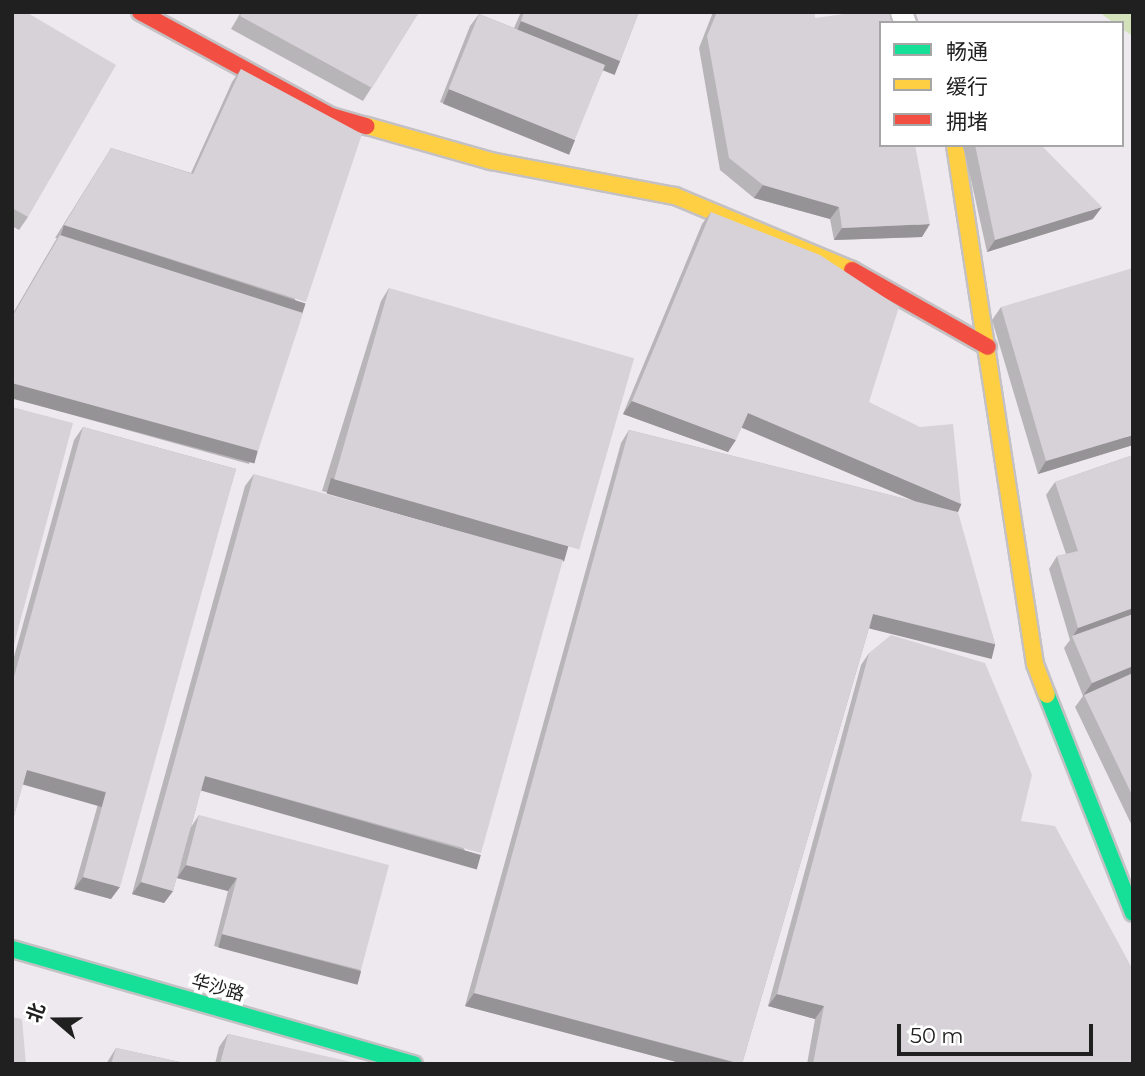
<!DOCTYPE html>
<meta charset="utf-8">
<style>
body{margin:0}
#map{position:relative;width:1145px;height:1076px;overflow:hidden;background:#eee9ee;font-family:Montserrat,"Noto Sans SC",sans-serif}
div>[style]{position:absolute}
.water>*{inset:0;background:#d3e2bb}
.roads{filter:drop-shadow(2px 0 #c4c1c4) drop-shadow(-2px 0 #c4c1c4) drop-shadow(0 2px #c4c1c4) drop-shadow(0 -2px #c4c1c4)}
.street>*{height:21px;margin:-10.5px;padding:0 10.5px;transform-origin:10.5px;border-radius:10.5px;background:#fcfcfc}
.fast>*{height:16px;margin:-8px;padding:0 8px;transform-origin:8px;border-radius:8px;background:#16e098}
.slow>*{height:16px;margin:-8px;padding:0 8px;transform-origin:8px;border-radius:8px;background:#ffcf43}
.jam>*{height:16px;margin:-8px;padding:0 8px;transform-origin:8px;border-radius:8px;background:#f24e42}
.wall>*{inset:0;background:#b8b5b9}
.shaded-wall>*{inset:0;background:#969396;transform-origin:0 0}
.building>*{inset:0;background:#d6d2d7;transform-origin:0 0}
span{translate:-50% -50%;white-space:nowrap;text-align:center;line-height:1.15;-webkit-text-stroke:7px #fff;paint-order:stroke}
.street-label{font-size:18px;color:#202020}
.frame{position:absolute;inset:0;border:14px solid #202020;pointer-events:none}
.legend{position:absolute;left:879px;top:21px;width:245px;height:126px;box-sizing:border-box;background:#fff;border:2px solid #a6a6a6;margin:0;padding:9px 12px;list-style:none;font-size:21px;color:#202020}
.legend li{display:flex;align-items:center;gap:14px;height:35px}
.legend b{width:35px;border:2px solid #a6a6a6}
.north{position:absolute;left:21px;top:985px;width:70px;height:70px;-webkit-text-stroke:5px #fff;paint-order:stroke;rotate:290deg;font-size:19px;font-weight:700;line-height:28px;text-align:center;color:#202020}
.north::after{content:'';display:block;margin:auto;width:24px;height:32px;background:#202020;clip-path:polygon(50% 0,100% 100%,50% 72%,0 100%)}
.scale{position:absolute;left:897px;top:1024px;width:196px;height:32px;box-sizing:border-box;border:4px solid #202020;border-top:0;padding-left:9px;font-size:21px;line-height:24px;white-space:nowrap;color:#202020;-webkit-text-stroke:5px #fff;paint-order:stroke}
</style>
<div id="map">
<div class="water">
<i style="clip-path:polygon(1099px 12px,1133px 12px,1133px 36px,1122px 29px,1122px 23px,1114px 23px)"></i>
</div>
<div class="roads">
<div class="street">
<i style="left:901px;top:12px;width:12px;rotate:70deg"></i>
</div>
<div class="fast">
<i style="left:1047px;top:695px;width:234px;rotate:68.5deg"></i>
<i style="left:12px;top:949px;width:418px;rotate:16deg"></i>
</div>
<div class="slow">
<i style="left:367px;top:126px;width:129px;rotate:15.8deg"></i>
<i style="left:491px;top:161px;width:187px;rotate:10.8deg"></i>
<i style="left:675px;top:196px;width:192px;rotate:22.7deg"></i>
<i style="left:955px;top:145px;width:525px;rotate:81.24deg"></i>
<i style="left:1035px;top:664px;width:33px;rotate:69deg"></i>
</div>
<div class="jam">
<i style="left:140px;top:12px;width:217px;rotate:28.6deg"></i>
<i style="left:331px;top:116px;width:37px;rotate:16deg"></i>
<i style="left:852px;top:270px;width:156px;rotate:29.5deg"></i>
</div>
</div>
<div class="wall">
<i style="clip-path:polygon(12px 12px,28px 217px,19px 230px,12px 226px)"></i>
<i style="clip-path:polygon(241px 12px,419px 12px,363px 101px,231px 29px)"></i>
<i style="clip-path:polygon(521px 12px,639px 12px,620px 61px,611px 73px,603px 70px,566px 152px,440px 102px,470px 26px,479px 14px,514px 28px)"></i>
<i style="clip-path:polygon(713px 12px,815px 12px,815px 18px,922px 237px,834px 240px,830px 219px,754px 198px,720px 170px,699px 48px)"></i>
<i style="clip-path:polygon(241px 69px,298px 312px,249px 464px,12px 398px,12px 315px,57px 238px,55px 238px,103px 161px,111px 148px,191px 173px,232px 82px)"></i>
<i style="clip-path:polygon(962px 145px,1041px 145px,1093px 219px,987px 252px,965px 153px)"></i>
<i style="clip-path:polygon(711px 212px,869px 402px,956px 512px,995px 644px,986px 656px,869px 628px,742px 1064px,684px 1064px,465px 1006px,621px 443px,629px 430px,918px 502px,742px 427px,728px 452px,623px 414px,702px 224px)"></i>
<i style="clip-path:polygon(389px 288px,569px 545px,561px 557px,322px 491px,381px 301px)"></i>
<i style="clip-path:polygon(1001px 307px,1133px 445px,1038px 474px,992px 320px)"></i>
<i style="clip-path:polygon(83px 427px,236px 469px,111px 899px,74px 889px,98px 804px,23px 783px,12px 823px,12px 664px,74px 440px)"></i>
<i style="clip-path:polygon(1133px 455px,1133px 828px,1075px 707px,1083px 696px,1064px 648px,1070px 640px,1049px 569px,1057px 556px,1066px 554px,1046px 495px,1055px 482px)"></i>
<i style="clip-path:polygon(254px 474px,473px 865px,201px 789px,191px 827px,199px 815px,361px 970px,353px 983px,214px 946px,228px 891px,177px 878px,186px 843px,173px 891px,164px 903px,132px 894px,245px 486px)"></i>
<i style="clip-path:polygon(869px 653px,1021px 821px,1133px 1064px,807px 1064px,815px 1019px,768px 1006px,861px 665px)"></i>
<i style="clip-path:polygon(228px 1034px,356px 1064px,215px 1064px,219px 1047px)"></i>
<i style="clip-path:polygon(116px 1048px,189px 1064px,106px 1064px)"></i>
</div>
<div class="shaded-wall">
<i style="left:521px;top:21px;width:107px;height:15px;rotate:22deg"></i>
<i style="left:449px;top:89px;width:136px;height:16px;rotate:22deg"></i>
<i style="clip-path:polygon(763px 185px,839px 207px,830px 219px,754px 198px)"></i>
<i style="clip-path:polygon(1102px 207px,1093px 219px,987px 252px,995px 240px)"></i>
<i style="clip-path:polygon(930px 224px,922px 237px,834px 240px,842px 228px)"></i>
<i style="left:64px;top:225px;width:254px;height:16px;rotate:18deg"></i>
<i style="left:12px;top:383px;width:255px;height:15px;rotate:15deg"></i>
<i style="clip-path:polygon(632px 401px,736px 440px,728px 452px,623px 414px)"></i>
<i style="left:748px;top:413px;width:232px;height:16px;rotate:23deg"></i>
<i style="clip-path:polygon(1133px 435px,1133px 445px,1038px 474px,1046px 461px)"></i>
<i style="left:331px;top:478px;width:247px;height:16px;rotate:16deg"></i>
<i style="clip-path:polygon(1133px 608px,1133px 618px,1073px 636px,1078px 628px)"></i>
<i style="left:873px;top:614px;width:126px;height:15px;rotate:14deg"></i>
<i style="clip-path:polygon(1133px 666px,1133px 675px,1083px 696px,1092px 683px)"></i>
<i style="left:27px;top:770px;width:82px;height:15px;rotate:16deg"></i>
<i style="left:205px;top:776px;width:287px;height:15px;rotate:16deg"></i>
<i style="clip-path:polygon(186px 865px,237px 878px,228px 891px,177px 878px)"></i>
<i style="clip-path:polygon(83px 877px,120px 887px,111px 899px,74px 889px)"></i>
<i style="clip-path:polygon(141px 882px,173px 891px,164px 903px,132px 894px)"></i>
<i style="left:222px;top:934px;width:144px;height:14px;rotate:15deg"></i>
<i style="clip-path:polygon(474px 993px,740px 1064px,684px 1064px,465px 1006px)"></i>
<i style="clip-path:polygon(777px 994px,824px 1006px,815px 1019px,768px 1006px)"></i>
</div>
<div class="building">
<i style="clip-path:polygon(12px 12px,26px 12px,116px 65px,28px 217px,12px 208px)"></i>
<i style="clip-path:polygon(242px 12px,419px 12px,372px 88px,240px 16px)"></i>
<i style="clip-path:polygon(524px 12px,639px 12px,620px 61px,521px 21px)"></i>
<i style="clip-path:polygon(717px 12px,815px 12px,815px 18px,859px 12px,889px 12px,891px 23px,881px 23px,881px 145px,915px 145px,930px 224px,842px 228px,839px 207px,763px 185px,729px 158px,707px 36px)"></i>
<i style="left:479px;top:14px;width:136px;height:81px;rotate:22deg"></i>
<i style="clip-path:polygon(241px 69px,362px 134px,306px 302px,64px 225px,111px 148px,193px 174px)"></i>
<i style="clip-path:polygon(975px 145px,1041px 145px,1102px 207px,995px 240px)"></i>
<i style="clip-path:polygon(711px 212px,820px 255px,899px 307px,869px 402px,920px 427px,953px 424px,961px 504px,748px 413px,736px 440px,632px 401px)"></i>
<i style="clip-path:polygon(60px 235px,303px 313px,258px 451px,12px 383px,12px 317px)"></i>
<i style="clip-path:polygon(1133px 268px,1133px 435px,1046px 461px,1001px 307px)"></i>
<i style="left:389px;top:288px;width:255px;height:199px;rotate:16deg"></i>
<i style="clip-path:polygon(12px 407px,73px 423px,12px 652px)"></i>
<i style="clip-path:polygon(83px 427px,236px 469px,120px 887px,83px 877px,106px 792px,27px 770px,12px 823px,12px 684px)"></i>
<i style="clip-path:polygon(629px 430px,958px 512px,995px 644px,873px 614px,742px 1064px,474px 993px)"></i>
<i style="clip-path:polygon(1133px 455px,1133px 608px,1078px 628px,1057px 556px,1078px 551px,1055px 482px)"></i>
<i style="clip-path:polygon(254px 474px,563px 560px,481px 853px,205px 776px,173px 891px,141px 882px)"></i>
<i style="clip-path:polygon(1133px 614px,1133px 666px,1092px 683px,1072px 636px)"></i>
<i style="clip-path:polygon(891px 635px,985px 663px,1032px 775px,1021px 821px,1055px 826px,1133px 970px,1133px 1064px,813px 1064px,824px 1006px,777px 994px,869px 653px)"></i>
<i style="clip-path:polygon(1133px 673px,1133px 797px,1084px 695px)"></i>
<i style="clip-path:polygon(199px 815px,389px 865px,361px 970px,222px 934px,237px 878px,186px 865px)"></i>
<i style="clip-path:polygon(12px 1017px,22px 1019px,26px 1064px,12px 1064px)"></i>
<i style="clip-path:polygon(228px 1034px,356px 1063px,356px 1064px,220px 1064px)"></i>
<i style="clip-path:polygon(116px 1048px,189px 1064px,111px 1064px)"></i>
</div>
<div class="street-label">
<span style="left:218px;top:988px;rotate:16deg">华沙路</span>
</div>
<div class="frame"></div>
<ul class="legend">
<li><b style="height:9px;background:#16e098"></b>畅通</li>
<li><b style="height:9px;background:#ffcf43"></b>缓行</li>
<li><b style="height:9px;background:#f24e42"></b>拥堵</li>
</ul>
<div class="north">北</div>
<div class="scale">50 m</div>
</div>
